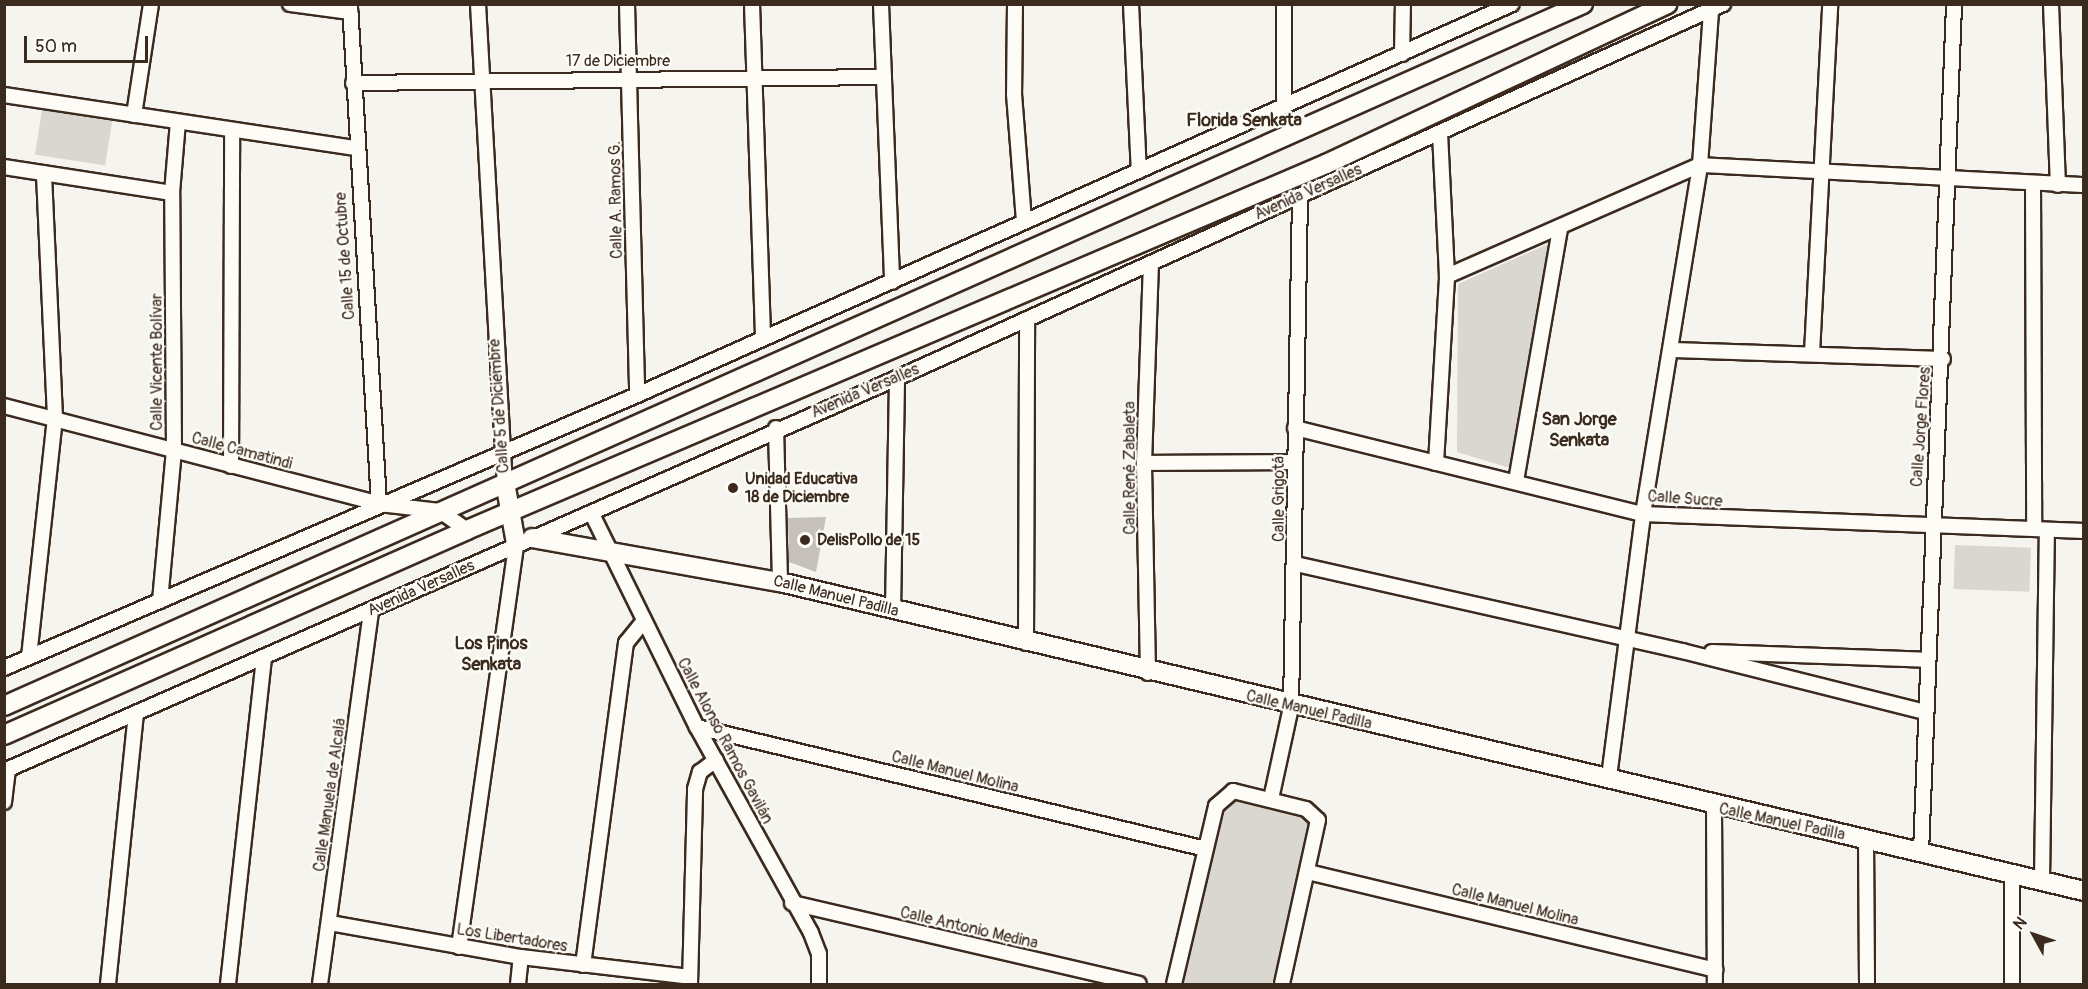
<!DOCTYPE html>
<meta charset="utf-8">
<style>
body{margin:0}
#map{position:relative;width:2088px;height:989px;overflow:hidden;background:#f5f4ee;font-family:Pangolin,sans-serif}
div>[style]{position:absolute}
.green>*{inset:0;background:#dad6d0;transform-origin:0 0}
.building>*{inset:0;background:#c7c1bb}
.roads{filter:drop-shadow(2px 0 #3b2a1e) drop-shadow(-2px 0 #3b2a1e) drop-shadow(0 2px #3b2a1e) drop-shadow(0 -2px #3b2a1e)}
.minor>*{height:14px;margin:-7px;padding:0 7px;transform-origin:7px;border-radius:7px;background:#fdfcf7}
.tertiary>*{height:18px;margin:-9px;padding:0 9px;transform-origin:9px;border-radius:9px;background:#fdfcf7}
.dots>*{width:16px;height:16px;translate:-50% -50%;box-sizing:border-box;border:3px solid #fdfcf7;border-radius:50%}
span{translate:-50% -50%;white-space:nowrap;text-align:center;line-height:1.15;-webkit-text-stroke:4.5px #fdfcf7;paint-order:stroke}
.street-label{font-size:16px;color:#3b2a1e}
.poi-label{font-size:16px;color:#3b2a1e;font-weight:700}
.left{translate:0 -50%;text-align:left}
.neighbourhood-label{font-size:18px;color:#3b2a1e;font-weight:700}
.frame{position:absolute;inset:0;border:6px solid #3b2a1e;pointer-events:none}
.north{position:absolute;left:2004px;top:905px;width:60px;height:60px;-webkit-text-stroke:4px #fdfcf7;paint-order:stroke;rotate:310deg;font-size:16px;font-weight:700;line-height:24px;text-align:center;color:#3b2a1e}
.north::after{content:'';display:block;margin:auto;width:21px;height:27px;background:#3b2a1e;clip-path:polygon(50% 0,100% 100%,50% 72%,0 100%)}
.scale{position:absolute;left:24px;top:36px;width:124px;height:27px;box-sizing:border-box;border:3px solid #3b2a1e;border-top:0;padding-left:8px;font-size:18px;line-height:21px;white-space:nowrap;color:#3b2a1e;-webkit-text-stroke:4px #fdfcf7;paint-order:stroke}
</style>
<div id="map">
<div class="green">
<i style="left:42px;top:110px;width:71px;height:45px;rotate:9deg"></i>
<i style="clip-path:polygon(1548px 244px,1513px 469px,1457px 452px,1458px 284px)"></i>
<i style="left:1955px;top:545px;width:76px;height:44px;rotate:2deg"></i>
<i style="clip-path:polygon(1238px 799px,1300px 814px,1312px 824px,1272px 984px,1181px 984px,1223px 810px)"></i>
</div>
<div class="building">
<i style="clip-path:polygon(826px 517px,816px 572px,789px 562px,788px 518px)"></i>
</div>
<div class="roads">
<div class="minor">
<i style="left:290px;top:4px;width:61px;rotate:7.6deg"></i>
<i style="left:350px;top:4px;width:501px;rotate:86.68deg"></i>
<i style="left:478px;top:4px;width:479px;rotate:86.8deg"></i>
<i style="left:627px;top:4px;width:391px;rotate:88.5deg"></i>
<i style="left:752px;top:4px;width:333px;rotate:88.1deg"></i>
<i style="left:881px;top:4px;width:278px;rotate:87.7deg"></i>
<i style="left:1015px;top:4px;width:90px;rotate:90.6deg"></i>
<i style="left:1014px;top:94px;width:128px;rotate:85.5deg"></i>
<i style="left:1131px;top:4px;width:167px;rotate:87.3deg"></i>
<i style="left:1284px;top:4px;width:103px;rotate:90deg"></i>
<i style="left:2051px;top:4px;width:181px;rotate:87.8deg"></i>
<i style="left:1402px;top:54px;width:50px;rotate:-88.9deg"></i>
<i style="left:353px;top:83px;width:531px;rotate:-0.65deg"></i>
<i style="left:4px;top:95px;width:354px;rotate:8.6deg"></i>
<i style="left:134px;top:115px;width:112px;rotate:-81.3deg"></i>
<i style="left:1700px;top:165px;width:385px;rotate:3deg"></i>
<i style="left:4px;top:167px;width:170px;rotate:8.8deg"></i>
<i style="left:2033px;top:184px;width:345px;rotate:89.8deg"></i>
<i style="left:1447px;top:276px;width:276px;rotate:-23.7deg"></i>
<i style="left:1673px;top:350px;width:270px;rotate:1.9deg"></i>
<i style="left:1812px;top:353px;width:349px;rotate:-87deg"></i>
<i style="left:4px;top:406px;width:388px;rotate:14.6deg"></i>
<i style="left:379px;top:504px;width:61px;rotate:6.5deg"></i>
<i style="left:440px;top:511px;width:33px;rotate:35deg"></i>
<i style="left:776px;top:428px;width:154px;rotate:88.5deg"></i>
<i style="left:1295px;top:428px;width:358px;rotate:13.9deg"></i>
<i style="left:1643px;top:514px;width:441px;rotate:2.2deg"></i>
<i style="left:1144px;top:463px;width:151px;rotate:-0.4deg"></i>
<i style="left:1436px;top:463px;width:187px;rotate:-86.6deg"></i>
<i style="left:1447px;top:276px;width:144px;rotate:-92.8deg"></i>
<i style="left:231px;top:466px;width:335px;rotate:-89.8deg"></i>
<i style="left:1516px;top:481px;width:257px;rotate:-80.1deg"></i>
<i style="left:592px;top:514px;width:237px;rotate:63.8deg"></i>
<i style="left:697px;top:727px;width:235px;rotate:61deg"></i>
<i style="left:811px;top:933px;width:22px;rotate:69deg"></i>
<i style="left:819px;top:954px;width:30px;rotate:90deg"></i>
<i style="left:1296px;top:564px;width:396px;rotate:12.7deg"></i>
<i style="left:1682px;top:651px;width:250px;rotate:14.1deg"></i>
<i style="left:160px;top:601px;width:152px;rotate:-84.7deg"></i>
<i style="left:174px;top:450px;width:257px;rotate:-90.4deg"></i>
<i style="left:172px;top:193px;width:71px;rotate:-85.2deg"></i>
<i style="left:893px;top:610px;width:232px;rotate:-89deg"></i>
<i style="left:1026px;top:643px;width:324px;rotate:-89.8deg"></i>
<i style="left:1712px;top:652px;width:214px;rotate:2.1deg"></i>
<i style="left:29px;top:657px;width:241px;rotate:-83.8deg"></i>
<i style="left:55px;top:417px;width:244px;rotate:-92.6deg"></i>
<i style="left:4px;top:668px;width:689px;rotate:-23.33deg"></i>
<i style="left:637px;top:395px;width:958px;rotate:-24.08deg"></i>
<i style="left:1148px;top:673px;width:210px;rotate:-91.1deg"></i>
<i style="left:1144px;top:463px;width:200px;rotate:-88deg"></i>
<i style="left:697px;top:727px;width:523px;rotate:13.48deg"></i>
<i style="left:4px;top:771px;width:976px;rotate:-23.75deg"></i>
<i style="left:897px;top:378px;width:907px;rotate:-24.36deg"></i>
<i style="left:1609px;top:777px;width:265px;rotate:-82.6deg"></i>
<i style="left:1643px;top:514px;width:354px;rotate:-80.7deg"></i>
<i style="left:1700px;top:165px;width:155px;rotate:-85.9deg"></i>
<i style="left:1271px;top:799px;width:94px;rotate:-77.7deg"></i>
<i style="left:1291px;top:707px;width:511px;rotate:-88.99deg"></i>
<i style="left:4px;top:802px;width:32px;rotate:-83deg"></i>
<i style="left:1714px;top:808px;width:176px;rotate:89.7deg"></i>
<i style="left:1866px;top:839px;width:145px;rotate:89.6deg"></i>
<i style="left:1921px;top:853px;width:850px;rotate:-87.77deg"></i>
<i style="left:1308px;top:872px;width:419px;rotate:13.5deg"></i>
<i style="left:2042px;top:881px;width:351px;rotate:-89.2deg"></i>
<i style="left:792px;top:903px;width:356px;rotate:13.1deg"></i>
<i style="left:330px;top:923px;width:194px;rotate:10.1deg"></i>
<i style="left:521px;top:957px;width:170px;rotate:6.7deg"></i>
<i style="left:459px;top:947px;width:407px;rotate:-81.9deg"></i>
<i style="left:583px;top:965px;width:325px;rotate:-82.4deg"></i>
<i style="left:626px;top:643px;width:28px;rotate:-51deg"></i>
<i style="left:108px;top:984px;width:271px;rotate:-84.1deg"></i>
<i style="left:228px;top:984px;width:328px;rotate:-83.7deg"></i>
<i style="left:320px;top:984px;width:377px;rotate:-82.2deg"></i>
<i style="left:518px;top:984px;width:27px;rotate:-84deg"></i>
<i style="left:690px;top:984px;width:195px;rotate:-88.5deg"></i>
<i style="left:695px;top:789px;width:18px;rotate:-74deg"></i>
<i style="left:700px;top:772px;width:20px;rotate:-37deg"></i>
<i style="left:1174px;top:984px;width:183px;rotate:-76.7deg"></i>
<i style="left:1216px;top:806px;width:23px;rotate:-41deg"></i>
<i style="left:1233px;top:791px;width:75px;rotate:13.9deg"></i>
<i style="left:1306px;top:809px;width:16px;rotate:43deg"></i>
<i style="left:1318px;top:820px;width:168px;rotate:102.4deg"></i>
<i style="left:2012px;top:984px;width:110px;rotate:-90deg"></i>
</div>
<div class="tertiary">
<i style="left:505px;top:482px;width:63px;rotate:79.9deg"></i>
<i style="left:532px;top:538px;width:252px;rotate:10.1deg"></i>
<i style="left:780px;top:582px;width:1340px;rotate:13.33deg"></i>
<i style="left:4px;top:706px;width:1728px;rotate:-23.97deg"></i>
<i style="left:4px;top:735px;width:506px;rotate:-23.88deg"></i>
<i style="left:467px;top:530px;width:934px;rotate:-23.08deg"></i>
<i style="left:1326px;top:164px;width:377px;rotate:-25.1deg"></i>
</div>
</div>
<div class="dots">
<i style="left:733px;top:488px;background:#3b2a1e"></i>
<i style="left:805px;top:540px;background:#3b2a1e"></i>
</div>
<div class="street-label">
<span style="left:618px;top:61px">17 de Diciembre</span>
<span style="left:1308px;top:192px;rotate:-24deg">Avenida Versalles</span>
<span style="left:616px;top:200px;rotate:-91deg">Calle A. Ramos G.</span>
<span style="left:345px;top:256px;rotate:-94deg">Calle 15 de Octubre</span>
<span style="left:157px;top:362px;rotate:-90deg">Calle Vicente Bolívar</span>
<span style="left:865px;top:391px;rotate:-23deg">Avenida Versalles</span>
<span style="left:499px;top:406px;rotate:-94deg">Calle 5 de Diciembre</span>
<span style="left:1921px;top:427px;rotate:-86deg">Calle Jorge Flores</span>
<span style="left:242px;top:451px;rotate:15deg">Calle Camatindi</span>
<span style="left:1130px;top:468px;rotate:-90deg">Calle René Zabaleta</span>
<span style="left:1279px;top:499px;rotate:-90deg">Calle Grigotá</span>
<span style="left:1685px;top:499px;rotate:4deg">Calle Sucre</span>
<span style="left:421px;top:588px;rotate:-24deg">Avenida Versalles</span>
<span style="left:836px;top:596px;rotate:14deg">Calle Manuel Padilla</span>
<span style="left:1309px;top:710px;rotate:13deg">Calle Manuel Padilla</span>
<span style="left:725px;top:741px;rotate:62deg">Calle Alonso Ramos Gavilán</span>
<span style="left:955px;top:772px;rotate:14deg">Calle Manuel Molina</span>
<span style="left:330px;top:795px;rotate:-82deg">Calle Manuela de Alcalá</span>
<span style="left:1782px;top:822px;rotate:12deg">Calle Manuel Padilla</span>
<span style="left:1515px;top:905px;rotate:14deg">Calle Manuel Molina</span>
<span style="left:969px;top:928px;rotate:13deg">Calle Antonio Medina</span>
<span style="left:512px;top:938px;rotate:9deg">Los Libertadores</span>
</div>
<div class="poi-label">
<span class="left" style="left:745px;top:488px">Unidad Educativa<br>18 de Diciembre</span>
<span class="left" style="left:817px;top:540px">DelisPollo de 15</span>
</div>
<div class="neighbourhood-label">
<span style="left:1244px;top:121px">Florida Senkata</span>
<span style="left:1579px;top:431px">San Jorge<br>Senkata</span>
<span style="left:491px;top:655px">Los Pinos<br>Senkata</span>
</div>
<div class="frame"></div>
<div class="north">N</div>
<div class="scale">50 m</div>
</div>
